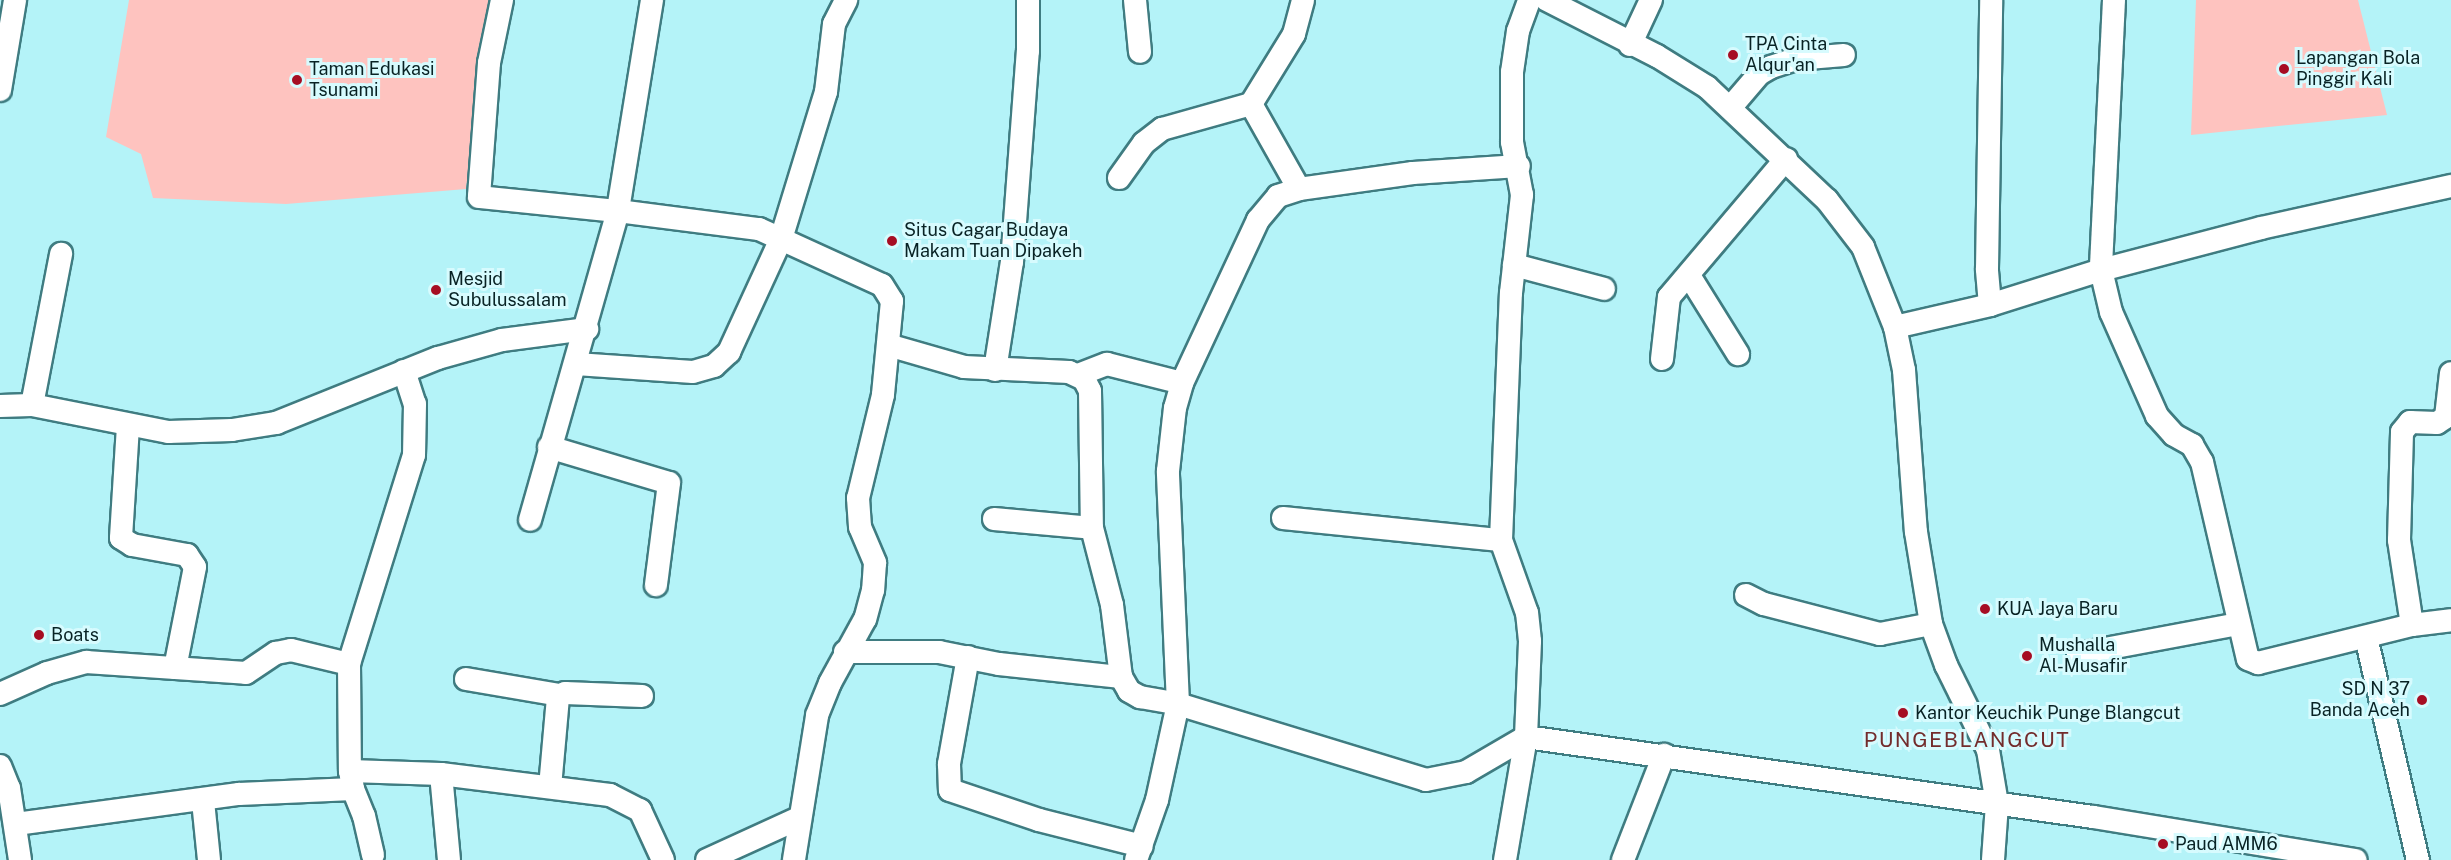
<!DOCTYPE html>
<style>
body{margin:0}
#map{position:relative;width:2451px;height:860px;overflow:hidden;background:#b4f3f8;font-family:"Public Sans",sans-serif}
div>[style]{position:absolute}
.green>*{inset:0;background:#fec3bf}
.roads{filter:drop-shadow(2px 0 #3f7c81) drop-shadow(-2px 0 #3f7c81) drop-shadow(0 2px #3f7c81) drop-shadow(0 -2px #3f7c81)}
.minor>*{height:22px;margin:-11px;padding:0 11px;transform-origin:11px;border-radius:11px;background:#fff}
.dots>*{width:16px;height:16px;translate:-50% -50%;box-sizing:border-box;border:3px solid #d7fbfe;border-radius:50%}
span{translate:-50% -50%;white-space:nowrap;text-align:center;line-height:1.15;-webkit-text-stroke:6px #d7fbfe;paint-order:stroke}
.poi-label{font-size:18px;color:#082224}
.left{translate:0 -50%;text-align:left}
.right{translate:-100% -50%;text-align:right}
.quarter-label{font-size:21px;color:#732c2c;letter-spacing:1.5px}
</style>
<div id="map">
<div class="green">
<i style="clip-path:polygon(129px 0,489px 0,466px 189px,286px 204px,153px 198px,141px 154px,106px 137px)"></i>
<i style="clip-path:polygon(2196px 0,2358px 0,2387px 115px,2191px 135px)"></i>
</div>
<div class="roads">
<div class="minor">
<i style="left:502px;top:0;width:64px;rotate:101.7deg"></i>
<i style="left:489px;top:63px;width:134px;rotate:94.3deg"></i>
<i style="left:479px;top:197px;width:140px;rotate:5.8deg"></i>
<i style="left:618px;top:211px;width:321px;rotate:105.9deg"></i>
<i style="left:652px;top:0;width:214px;rotate:99.2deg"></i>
<i style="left:618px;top:211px;width:142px;rotate:7.3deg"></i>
<i style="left:759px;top:229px;width:135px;rotate:24.5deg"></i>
<i style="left:882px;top:285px;width:19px;rotate:58deg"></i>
<i style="left:892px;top:301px;width:94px;rotate:95.5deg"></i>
<i style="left:883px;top:395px;width:106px;rotate:103.6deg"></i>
<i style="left:858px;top:498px;width:29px;rotate:86deg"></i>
<i style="left:860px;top:527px;width:39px;rotate:67deg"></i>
<i style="left:875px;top:563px;width:27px;rotate:94deg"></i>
<i style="left:873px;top:590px;width:30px;rotate:105deg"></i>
<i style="left:865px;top:619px;width:73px;rotate:118.7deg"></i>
<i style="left:830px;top:683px;width:35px;rotate:112deg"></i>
<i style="left:817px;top:716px;width:146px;rotate:99.1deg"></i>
<i style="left:1135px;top:0;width:52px;rotate:84.5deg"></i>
<i style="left:1547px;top:0;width:123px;rotate:27deg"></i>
<i style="left:1657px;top:56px;width:59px;rotate:31.8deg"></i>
<i style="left:1707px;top:87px;width:165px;rotate:43.3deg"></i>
<i style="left:1827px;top:200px;width:59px;rotate:52.5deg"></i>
<i style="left:1863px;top:247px;width:86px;rotate:68.2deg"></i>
<i style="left:1895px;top:327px;width:44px;rotate:78.2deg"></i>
<i style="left:1904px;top:370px;width:162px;rotate:85.8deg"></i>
<i style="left:1916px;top:532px;width:93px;rotate:80.7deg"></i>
<i style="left:1931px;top:624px;width:44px;rotate:69.9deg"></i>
<i style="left:1946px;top:665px;width:95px;rotate:63.7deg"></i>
<i style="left:1988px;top:750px;width:55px;rotate:80.5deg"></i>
<i style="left:1997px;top:804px;width:56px;rotate:94.1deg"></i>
<i style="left:2114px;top:0;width:270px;rotate:92.8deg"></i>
<i style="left:2101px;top:270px;width:43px;rotate:76.6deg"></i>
<i style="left:2111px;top:312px;width:114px;rotate:66.1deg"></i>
<i style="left:2157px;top:416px;width:25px;rotate:48deg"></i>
<i style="left:2174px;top:435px;width:21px;rotate:29deg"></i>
<i style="left:2192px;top:445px;width:20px;rotate:60deg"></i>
<i style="left:2202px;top:462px;width:202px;rotate:76.9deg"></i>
<i style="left:2248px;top:659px;width:11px;rotate:22deg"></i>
<i style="left:2258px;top:663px;width:159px;rotate:-13.9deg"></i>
<i style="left:2412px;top:625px;width:39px;rotate:-7deg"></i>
<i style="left:1630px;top:45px;width:50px;rotate:-65deg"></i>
<i style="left:0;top:90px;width:91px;rotate:-80.5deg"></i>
<i style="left:1730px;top:108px;width:45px;rotate:-49.5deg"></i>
<i style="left:1759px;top:74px;width:14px;rotate:-30deg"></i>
<i style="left:1771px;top:67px;width:26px;rotate:-18deg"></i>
<i style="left:1796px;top:59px;width:48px;rotate:-4.8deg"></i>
<i style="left:1119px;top:178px;width:43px;rotate:-54.5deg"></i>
<i style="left:1144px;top:143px;width:23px;rotate:-38deg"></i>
<i style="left:1162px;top:129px;width:92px;rotate:-15.7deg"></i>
<i style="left:1299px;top:189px;width:98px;rotate:-119.5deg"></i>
<i style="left:1251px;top:104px;width:82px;rotate:-58.4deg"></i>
<i style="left:1294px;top:34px;width:35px;rotate:-75deg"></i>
<i style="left:1514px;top:265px;width:93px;rotate:14.9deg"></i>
<i style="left:1690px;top:277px;width:91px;rotate:58.1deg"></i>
<i style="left:1990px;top:305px;width:36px;rotate:-95deg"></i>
<i style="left:1987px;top:269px;width:269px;rotate:-89.1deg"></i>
<i style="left:1895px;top:327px;width:98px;rotate:-13deg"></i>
<i style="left:1990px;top:305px;width:116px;rotate:-17.5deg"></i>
<i style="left:2101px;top:270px;width:165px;rotate:-14.7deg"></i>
<i style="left:2261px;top:228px;width:195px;rotate:-12.5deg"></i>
<i style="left:888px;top:345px;width:79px;rotate:16.1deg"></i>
<i style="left:964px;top:367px;width:105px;rotate:2.7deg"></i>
<i style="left:1069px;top:372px;width:17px;rotate:25deg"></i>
<i style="left:1084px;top:379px;width:13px;rotate:63deg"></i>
<i style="left:1090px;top:391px;width:137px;rotate:89.2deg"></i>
<i style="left:1092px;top:528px;width:80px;rotate:75.4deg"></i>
<i style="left:1112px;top:605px;width:73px;rotate:82.9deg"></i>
<i style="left:1121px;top:677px;width:16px;rotate:60deg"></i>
<i style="left:1129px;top:691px;width:13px;rotate:29deg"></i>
<i style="left:1140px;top:697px;width:39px;rotate:10deg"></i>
<i style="left:1178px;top:704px;width:259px;rotate:17deg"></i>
<i style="left:1426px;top:780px;width:41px;rotate:-11.3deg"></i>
<i style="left:1466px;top:772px;width:69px;rotate:-30.3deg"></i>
<i style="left:1526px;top:737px;width:573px;rotate:8.03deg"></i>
<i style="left:2093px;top:817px;width:266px;rotate:9.3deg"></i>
<i style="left:1662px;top:359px;width:62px;rotate:-83.6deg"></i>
<i style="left:1669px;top:297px;width:181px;rotate:-49.7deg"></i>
<i style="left:576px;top:364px;width:117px;rotate:3.9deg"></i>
<i style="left:693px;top:372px;width:22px;rotate:-16deg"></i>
<i style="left:714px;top:366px;width:21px;rotate:-43deg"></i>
<i style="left:729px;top:352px;width:124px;rotate:-65.3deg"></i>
<i style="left:781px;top:239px;width:154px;rotate:-73deg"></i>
<i style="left:826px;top:92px;width:68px;rotate:-83.3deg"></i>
<i style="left:834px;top:24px;width:27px;rotate:-63deg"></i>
<i style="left:995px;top:370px;width:109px;rotate:-81.1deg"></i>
<i style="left:1012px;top:262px;width:212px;rotate:-85.7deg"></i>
<i style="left:1028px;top:51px;width:51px;rotate:-90deg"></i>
<i style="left:404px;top:371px;width:35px;rotate:72deg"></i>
<i style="left:415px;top:404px;width:51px;rotate:91.1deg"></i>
<i style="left:414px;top:455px;width:219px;rotate:107.3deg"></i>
<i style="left:349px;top:664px;width:107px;rotate:89.5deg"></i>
<i style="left:350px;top:771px;width:91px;rotate:1.9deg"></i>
<i style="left:441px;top:774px;width:170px;rotate:7.1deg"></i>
<i style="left:610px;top:795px;width:34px;rotate:27deg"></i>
<i style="left:640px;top:810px;width:55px;rotate:65.3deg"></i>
<i style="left:1078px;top:375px;width:31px;rotate:-21deg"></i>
<i style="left:1107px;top:364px;width:77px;rotate:14.2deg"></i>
<i style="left:32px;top:405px;width:154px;rotate:-79.1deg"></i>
<i style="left:0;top:406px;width:32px;rotate:-2deg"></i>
<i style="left:32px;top:405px;width:139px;rotate:11.2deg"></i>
<i style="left:168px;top:432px;width:64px;rotate:-1.8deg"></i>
<i style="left:232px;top:430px;width:45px;rotate:-9deg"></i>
<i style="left:276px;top:423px;width:175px;rotate:-21.9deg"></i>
<i style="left:438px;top:358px;width:66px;rotate:-15.7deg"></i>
<i style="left:502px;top:340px;width:86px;rotate:-7.4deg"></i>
<i style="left:128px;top:426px;width:112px;rotate:93.6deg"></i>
<i style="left:121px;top:538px;width:13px;rotate:32deg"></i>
<i style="left:132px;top:545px;width:56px;rotate:10.3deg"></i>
<i style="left:187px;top:555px;width:14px;rotate:56deg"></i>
<i style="left:195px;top:567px;width:103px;rotate:101.2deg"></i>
<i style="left:549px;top:447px;width:125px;rotate:16.7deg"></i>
<i style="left:669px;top:483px;width:103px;rotate:97.3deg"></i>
<i style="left:1283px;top:518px;width:219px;rotate:5.8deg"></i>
<i style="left:994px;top:519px;width:98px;rotate:5.2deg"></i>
<i style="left:1746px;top:595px;width:20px;rotate:27deg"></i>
<i style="left:1764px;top:604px;width:120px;rotate:14.5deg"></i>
<i style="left:1880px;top:634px;width:52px;rotate:-11.1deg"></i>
<i style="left:2412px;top:625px;width:86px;rotate:-98.7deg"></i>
<i style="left:2399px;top:540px;width:108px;rotate:-88.4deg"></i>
<i style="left:2402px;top:432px;width:13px;rotate:-51deg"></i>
<i style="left:2410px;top:422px;width:27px;rotate:2deg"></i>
<i style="left:2437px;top:423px;width:11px;rotate:-34deg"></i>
<i style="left:2446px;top:417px;width:44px;rotate:-83.5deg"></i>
<i style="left:2366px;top:637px;width:229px;rotate:76.9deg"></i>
<i style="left:845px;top:652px;width:94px"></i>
<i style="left:939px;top:652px;width:61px;rotate:11.3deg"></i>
<i style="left:999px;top:664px;width:123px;rotate:6.1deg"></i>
<i style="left:2078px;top:654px;width:163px;rotate:-10.6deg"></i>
<i style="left:968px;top:657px;width:109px;rotate:100.1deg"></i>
<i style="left:949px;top:764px;width:26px;rotate:88deg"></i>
<i style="left:950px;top:790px;width:94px;rotate:18.6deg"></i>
<i style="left:1039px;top:820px;width:106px;rotate:14.2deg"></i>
<i style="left:466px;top:679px;width:95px;rotate:9.7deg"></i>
<i style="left:0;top:694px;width:51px;rotate:-24.1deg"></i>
<i style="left:47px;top:673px;width:41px;rotate:-15.8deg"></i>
<i style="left:86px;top:662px;width:160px;rotate:3.9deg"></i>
<i style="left:246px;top:673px;width:36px;rotate:-34deg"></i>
<i style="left:276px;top:653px;width:15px;rotate:-11deg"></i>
<i style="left:291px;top:650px;width:60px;rotate:13.6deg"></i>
<i style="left:0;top:766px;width:24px;rotate:68deg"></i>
<i style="left:9px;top:788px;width:73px;rotate:81.3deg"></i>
<i style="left:441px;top:774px;width:86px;rotate:84.7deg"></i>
<i style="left:550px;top:787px;width:90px;rotate:-84.9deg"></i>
<i style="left:558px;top:697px;width:8px;rotate:-30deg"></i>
<i style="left:565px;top:693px;width:77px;rotate:2.2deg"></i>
<i style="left:353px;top:789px;width:29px;rotate:68deg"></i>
<i style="left:364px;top:816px;width:40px;rotate:77deg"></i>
<i style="left:203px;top:801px;width:59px;rotate:84.2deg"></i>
<i style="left:16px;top:824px;width:225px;rotate:-7.7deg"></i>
<i style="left:239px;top:794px;width:114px;rotate:-2.5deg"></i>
<i style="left:353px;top:789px;width:18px;rotate:-99deg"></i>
<i style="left:707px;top:860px;width:101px;rotate:-24.5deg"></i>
<i style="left:1136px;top:860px;width:64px;rotate:-70.7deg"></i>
<i style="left:1157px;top:800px;width:98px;rotate:-77.7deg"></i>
<i style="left:1178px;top:704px;width:233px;rotate:-92.5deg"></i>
<i style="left:1168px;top:471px;width:63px;rotate:-83.7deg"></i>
<i style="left:1175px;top:408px;width:26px;rotate:-74deg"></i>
<i style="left:1182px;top:383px;width:180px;rotate:-65deg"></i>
<i style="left:1258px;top:220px;width:31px;rotate:-50deg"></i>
<i style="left:1278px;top:196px;width:22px;rotate:-18deg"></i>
<i style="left:1299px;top:189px;width:115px;rotate:-8deg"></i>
<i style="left:1413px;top:173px;width:106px;rotate:-3.8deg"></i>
<i style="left:1505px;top:860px;width:125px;rotate:-80.3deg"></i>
<i style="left:1526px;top:737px;width:96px;rotate:-87.6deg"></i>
<i style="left:1530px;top:641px;width:28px;rotate:-96deg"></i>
<i style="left:1527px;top:613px;width:77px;rotate:-109.6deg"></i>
<i style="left:1501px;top:540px;width:247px;rotate:-87.7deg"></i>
<i style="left:1511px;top:293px;width:99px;rotate:-83.6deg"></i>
<i style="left:1522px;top:195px;width:54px;rotate:-100.7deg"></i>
<i style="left:1512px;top:142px;width:70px;rotate:-90deg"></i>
<i style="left:1512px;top:72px;width:41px;rotate:-81.7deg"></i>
<i style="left:1518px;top:31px;width:33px;rotate:-70deg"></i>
<i style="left:1623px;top:860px;width:113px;rotate:-68.7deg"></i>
</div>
</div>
<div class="dots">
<i style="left:1733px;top:55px;background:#a60d23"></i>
<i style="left:2284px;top:69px;background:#a60d23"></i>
<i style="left:297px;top:80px;background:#a60d23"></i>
<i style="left:892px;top:241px;background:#a60d23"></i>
<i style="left:436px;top:290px;background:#a60d23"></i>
<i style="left:1985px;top:609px;background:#a60d23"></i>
<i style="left:39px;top:635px;background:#a60d23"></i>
<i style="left:2027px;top:656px;background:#a60d23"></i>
<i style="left:2422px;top:700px;background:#a60d23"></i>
<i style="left:1903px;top:713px;background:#a60d23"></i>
<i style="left:2163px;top:844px;background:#a60d23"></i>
</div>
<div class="poi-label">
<span class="left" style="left:1745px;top:55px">TPA Cinta<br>Alqur'an</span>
<span class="left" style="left:2296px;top:69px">Lapangan Bola<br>Pinggir Kali</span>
<span class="left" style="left:309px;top:80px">Taman Edukasi<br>Tsunami</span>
<span class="left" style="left:904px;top:241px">Situs Cagar Budaya<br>Makam Tuan Dipakeh</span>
<span class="left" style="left:448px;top:290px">Mesjid<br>Subulussalam</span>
<span class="left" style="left:1997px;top:609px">KUA Jaya Baru</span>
<span class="left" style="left:51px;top:635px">Boats</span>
<span class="left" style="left:2039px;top:656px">Mushalla<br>Al-Musafir</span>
<span class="right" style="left:2410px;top:700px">SD N 37<br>Banda Aceh</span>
<span class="left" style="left:1915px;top:713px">Kantor Keuchik Punge Blangcut</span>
<span class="left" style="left:2175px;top:844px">Paud AMM6</span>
</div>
<div class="quarter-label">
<span style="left:1967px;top:740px">PUNGEBLANGCUT</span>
</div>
</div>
